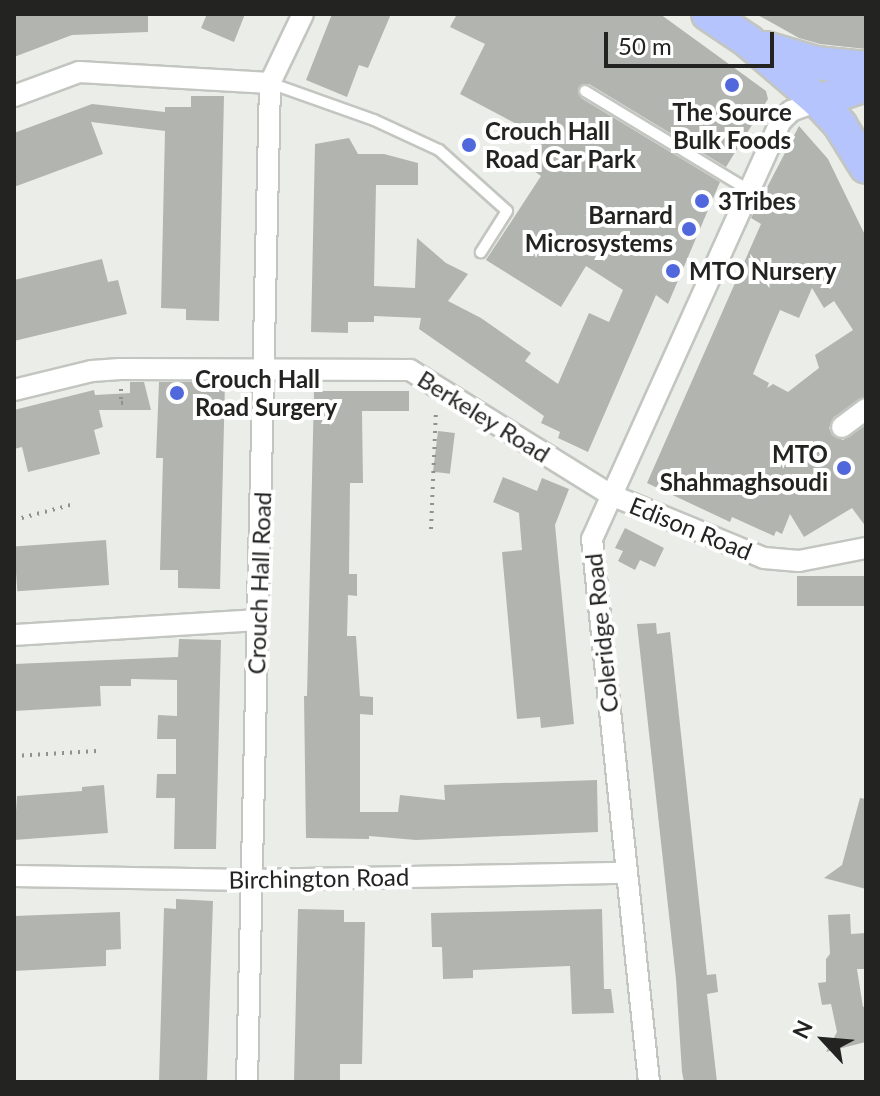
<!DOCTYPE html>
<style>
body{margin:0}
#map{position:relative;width:880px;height:1096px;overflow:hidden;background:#ebeee8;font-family:Lato,sans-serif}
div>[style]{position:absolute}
.building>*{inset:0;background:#b2b5af;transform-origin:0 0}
.path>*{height:4px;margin-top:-2px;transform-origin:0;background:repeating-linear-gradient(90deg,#90928e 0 2px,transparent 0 8px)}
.roads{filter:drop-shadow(2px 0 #c3c6c0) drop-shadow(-2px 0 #c3c6c0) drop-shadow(0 2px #c3c6c0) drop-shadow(0 -2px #c3c6c0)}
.service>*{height:10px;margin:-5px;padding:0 5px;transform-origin:5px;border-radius:5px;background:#fff}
.minor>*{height:20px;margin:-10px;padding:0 10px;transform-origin:10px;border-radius:10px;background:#fff}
.primary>*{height:32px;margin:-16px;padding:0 16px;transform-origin:16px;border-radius:16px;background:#b5c4fc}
.dots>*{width:22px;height:22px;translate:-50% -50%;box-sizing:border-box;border:4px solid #fff;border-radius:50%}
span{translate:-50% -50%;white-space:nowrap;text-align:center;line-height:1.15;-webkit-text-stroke:8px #fff;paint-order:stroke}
.poi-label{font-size:24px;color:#232422;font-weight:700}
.left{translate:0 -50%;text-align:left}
.right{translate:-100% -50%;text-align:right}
.street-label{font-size:24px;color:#232422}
.frame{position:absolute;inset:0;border:16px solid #232422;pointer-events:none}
.north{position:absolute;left:784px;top:1000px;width:80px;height:80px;-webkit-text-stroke:6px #fff;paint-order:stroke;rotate:296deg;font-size:22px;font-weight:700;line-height:32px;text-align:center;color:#232422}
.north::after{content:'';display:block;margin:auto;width:28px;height:36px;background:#232422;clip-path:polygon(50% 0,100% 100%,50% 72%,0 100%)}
.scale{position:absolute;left:604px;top:32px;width:170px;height:36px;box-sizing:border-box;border:4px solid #232422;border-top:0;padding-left:10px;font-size:24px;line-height:28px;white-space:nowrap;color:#232422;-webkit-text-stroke:6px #fff;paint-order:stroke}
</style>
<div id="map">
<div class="building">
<i style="clip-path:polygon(14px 14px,148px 14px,148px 32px,72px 35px,14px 57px)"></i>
<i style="clip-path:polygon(207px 14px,245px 14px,234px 42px,201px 28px)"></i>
<i style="clip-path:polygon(332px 14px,391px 14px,368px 68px,359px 65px,347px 97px,306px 80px)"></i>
<i style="clip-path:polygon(457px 14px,660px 14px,766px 91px,768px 99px,726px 167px,589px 84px,578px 88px,581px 98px,720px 182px,668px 304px,656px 295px,588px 452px,558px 438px,560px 432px,541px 423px,544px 416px,419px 329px,421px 318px,374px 316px,374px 322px,348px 322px,348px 333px,311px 332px,315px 144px,349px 138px,358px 154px,384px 154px,418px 163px,418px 185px,376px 185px,374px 286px,415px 288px,417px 238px,446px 263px,468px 274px,448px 301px,481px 318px,531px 353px,525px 361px,558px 384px,589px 313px,609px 322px,623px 290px,586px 266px,561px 307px,486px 260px,541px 176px,527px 166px,545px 139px,460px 94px,485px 44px,450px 27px)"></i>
<i style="clip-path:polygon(756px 14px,866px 14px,866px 49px,820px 44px,799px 38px)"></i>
<i style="clip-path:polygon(191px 96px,224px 96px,219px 321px,186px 320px,186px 309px,161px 308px,165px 131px,91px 122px,103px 154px,14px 187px,14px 133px,92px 104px,165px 112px,165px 107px,191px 107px)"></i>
<i style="clip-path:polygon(evenodd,799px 126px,828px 159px,866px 237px,866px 396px,834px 417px,829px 428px,832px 435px,843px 440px,866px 425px,866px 527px,852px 508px,804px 537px,790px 514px,782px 534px,776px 531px,774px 536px,732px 517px,730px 522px,647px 483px,761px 224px,751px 218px,799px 126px,812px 288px,824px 308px,834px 301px,853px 330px,815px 355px,819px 368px,788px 392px,773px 384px,767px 388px,769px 383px,753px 374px,770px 333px,780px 310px,799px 318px,812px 288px)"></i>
<i style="clip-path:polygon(102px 259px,108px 282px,118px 280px,127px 314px,14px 341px,14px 280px)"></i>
<i style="clip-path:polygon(130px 382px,144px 382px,151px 410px,99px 410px,103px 427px,94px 430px,100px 454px,28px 472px,22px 447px,14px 449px,14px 410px,94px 390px,95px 395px,130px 393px)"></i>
<i style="clip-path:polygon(159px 382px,225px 382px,220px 589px,178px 588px,178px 570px,160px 570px,163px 458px,156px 458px)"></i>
<i style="clip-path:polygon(314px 391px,409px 391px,409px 411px,362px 411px,363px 483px,350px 483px,349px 574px,357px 574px,357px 596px,348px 595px,347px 636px,356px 636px,360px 696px,373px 697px,373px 715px,360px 714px,360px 812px,398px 812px,400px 795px,445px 800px,444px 785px,597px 780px,598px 832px,416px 840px,369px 836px,369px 839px,306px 838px,304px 696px,307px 696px)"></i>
<i style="left:438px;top:431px;width:17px;height:41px;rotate:7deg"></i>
<i style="clip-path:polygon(503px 477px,537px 491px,542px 478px,569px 489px,555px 525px,574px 724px,541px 728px,540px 717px,517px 719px,502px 552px,522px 550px,519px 513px,493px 502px)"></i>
<i style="clip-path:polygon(625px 528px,664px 548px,655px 567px,640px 560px,635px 570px,618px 561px,623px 551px,615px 548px)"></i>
<i style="left:106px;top:540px;width:45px;height:92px;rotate:86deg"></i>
<i style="left:866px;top:576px;width:30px;height:69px;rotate:90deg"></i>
<i style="clip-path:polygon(656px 623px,657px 634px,670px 632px,707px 975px,716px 974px,718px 992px,707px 994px,717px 1082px,684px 1082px,682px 1072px,676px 979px,637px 624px)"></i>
<i style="clip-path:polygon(179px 639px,221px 640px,216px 849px,174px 849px,175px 798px,156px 798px,157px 774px,176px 774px,176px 739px,157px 739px,158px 715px,177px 716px,177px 680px,131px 679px,131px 686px,100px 686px,101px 706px,14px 711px,14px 664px,178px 657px)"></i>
<i style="clip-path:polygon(104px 785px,108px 833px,14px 840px,17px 796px,82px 791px,82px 787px)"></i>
<i style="clip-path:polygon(860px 798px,866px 799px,866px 889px,824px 878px,842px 865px)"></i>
<i style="clip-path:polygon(176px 899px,213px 901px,207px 1082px,159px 1082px,164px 908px,176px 909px)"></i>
<i style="clip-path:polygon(298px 909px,344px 910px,344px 922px,365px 922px,362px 1064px,340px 1064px,340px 1082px,294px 1082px)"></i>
<i style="clip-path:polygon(602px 909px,604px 989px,611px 989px,614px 1013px,572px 1014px,570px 966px,473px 970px,473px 978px,443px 979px,442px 947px,432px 947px,431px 913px)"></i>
<i style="clip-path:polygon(120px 912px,121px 949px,106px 950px,106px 966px,14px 971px,14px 916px)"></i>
<i style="clip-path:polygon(850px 914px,851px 934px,866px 933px,866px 969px,857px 969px,863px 1007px,866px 1006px,866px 1042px,826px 1052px,837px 1032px,831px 1004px,822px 1005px,818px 983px,826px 982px,826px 959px,830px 954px,828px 915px)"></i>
</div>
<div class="path">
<i style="left:121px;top:389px;width:14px;rotate:90deg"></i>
<i style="left:121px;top:403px;width:8px;rotate:-7deg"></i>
<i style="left:14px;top:520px;width:62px;rotate:-14.9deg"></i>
<i style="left:431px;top:529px;width:120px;rotate:-87.6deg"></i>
<i style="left:14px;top:756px;width:83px;rotate:-3.4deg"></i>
</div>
<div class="roads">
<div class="service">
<i style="left:270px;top:83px;width:110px;rotate:19.6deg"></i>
<i style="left:374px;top:120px;width:72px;rotate:24.8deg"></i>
<i style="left:439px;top:150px;width:91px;rotate:41.9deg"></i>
<i style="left:507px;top:211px;width:49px;rotate:122.4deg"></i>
<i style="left:585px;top:91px;width:189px;rotate:31.2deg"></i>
</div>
<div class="minor">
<i style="left:14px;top:96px;width:69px;rotate:-20.3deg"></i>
<i style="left:79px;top:72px;width:191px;rotate:3.3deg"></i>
<i style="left:14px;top:390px;width:80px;rotate:-13.7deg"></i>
<i style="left:92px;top:371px;width:28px;rotate:-4deg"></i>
<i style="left:120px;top:369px;width:290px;rotate:0.2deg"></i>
<i style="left:410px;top:370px;width:237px;rotate:31.9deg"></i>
<i style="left:611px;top:495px;width:165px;rotate:22.4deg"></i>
<i style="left:764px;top:558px;width:35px;rotate:5deg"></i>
<i style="left:799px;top:561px;width:68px;rotate:-11deg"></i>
<i style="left:842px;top:427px;width:30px;rotate:-37deg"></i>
<i style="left:14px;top:635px;width:243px;rotate:-3.5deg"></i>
<i style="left:14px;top:876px;width:236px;rotate:1deg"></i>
<i style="left:250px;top:880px;width:375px;rotate:-1.1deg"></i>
<i style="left:247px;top:1082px;width:999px;rotate:-88.68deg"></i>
<i style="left:270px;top:83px;width:76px;rotate:-64.4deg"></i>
<i style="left:649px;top:1082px;width:546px;rotate:-95.99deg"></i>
<i style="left:592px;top:539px;width:459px;rotate:-65.7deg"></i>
<i style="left:781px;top:121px;width:14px;rotate:-45deg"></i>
<i style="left:791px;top:111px;width:29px;rotate:-20deg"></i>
</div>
<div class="primary">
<i style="left:708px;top:14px;width:48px;rotate:34deg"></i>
<i style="left:748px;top:41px;width:92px;rotate:40.6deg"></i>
<i style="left:818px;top:101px;width:33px;rotate:47deg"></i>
<i style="left:840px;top:125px;width:49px;rotate:58.2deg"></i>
<i style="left:766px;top:48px;width:52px;rotate:16.7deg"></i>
<i style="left:816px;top:63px;width:50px;rotate:5.7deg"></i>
<i style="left:818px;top:101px;width:51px;rotate:-18.4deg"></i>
</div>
</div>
<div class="dots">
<i style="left:732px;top:85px;background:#5168dd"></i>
<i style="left:469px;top:145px;background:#5168dd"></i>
<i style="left:702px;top:201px;background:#5168dd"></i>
<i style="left:689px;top:229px;background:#5168dd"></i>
<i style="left:673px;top:271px;background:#5168dd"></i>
<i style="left:177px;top:393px;background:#5168dd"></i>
<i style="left:844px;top:468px;background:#5168dd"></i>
</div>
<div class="poi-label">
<span style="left:732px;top:126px">The Source<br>Bulk Foods</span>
<span class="left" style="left:485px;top:145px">Crouch Hall<br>Road Car Park</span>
<span class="left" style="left:718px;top:201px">3Tribes</span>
<span class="right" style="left:673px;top:229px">Barnard<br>Microsystems</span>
<span class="left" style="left:689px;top:271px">MTO Nursery</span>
<span class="left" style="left:195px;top:393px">Crouch Hall<br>Road Surgery</span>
<span class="right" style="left:828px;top:468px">MTO<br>Shahmaghsoudi</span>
</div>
<div class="street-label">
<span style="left:484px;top:416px;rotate:32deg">Berkeley Road</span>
<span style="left:691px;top:528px;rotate:22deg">Edison Road</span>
<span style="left:259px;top:583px;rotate:-88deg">Crouch Hall Road</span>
<span style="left:601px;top:633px;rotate:-96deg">Coleridge Road</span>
<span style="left:319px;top:878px;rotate:-1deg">Birchington Road</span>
</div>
<div class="frame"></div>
<div class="north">N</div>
<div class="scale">50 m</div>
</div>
